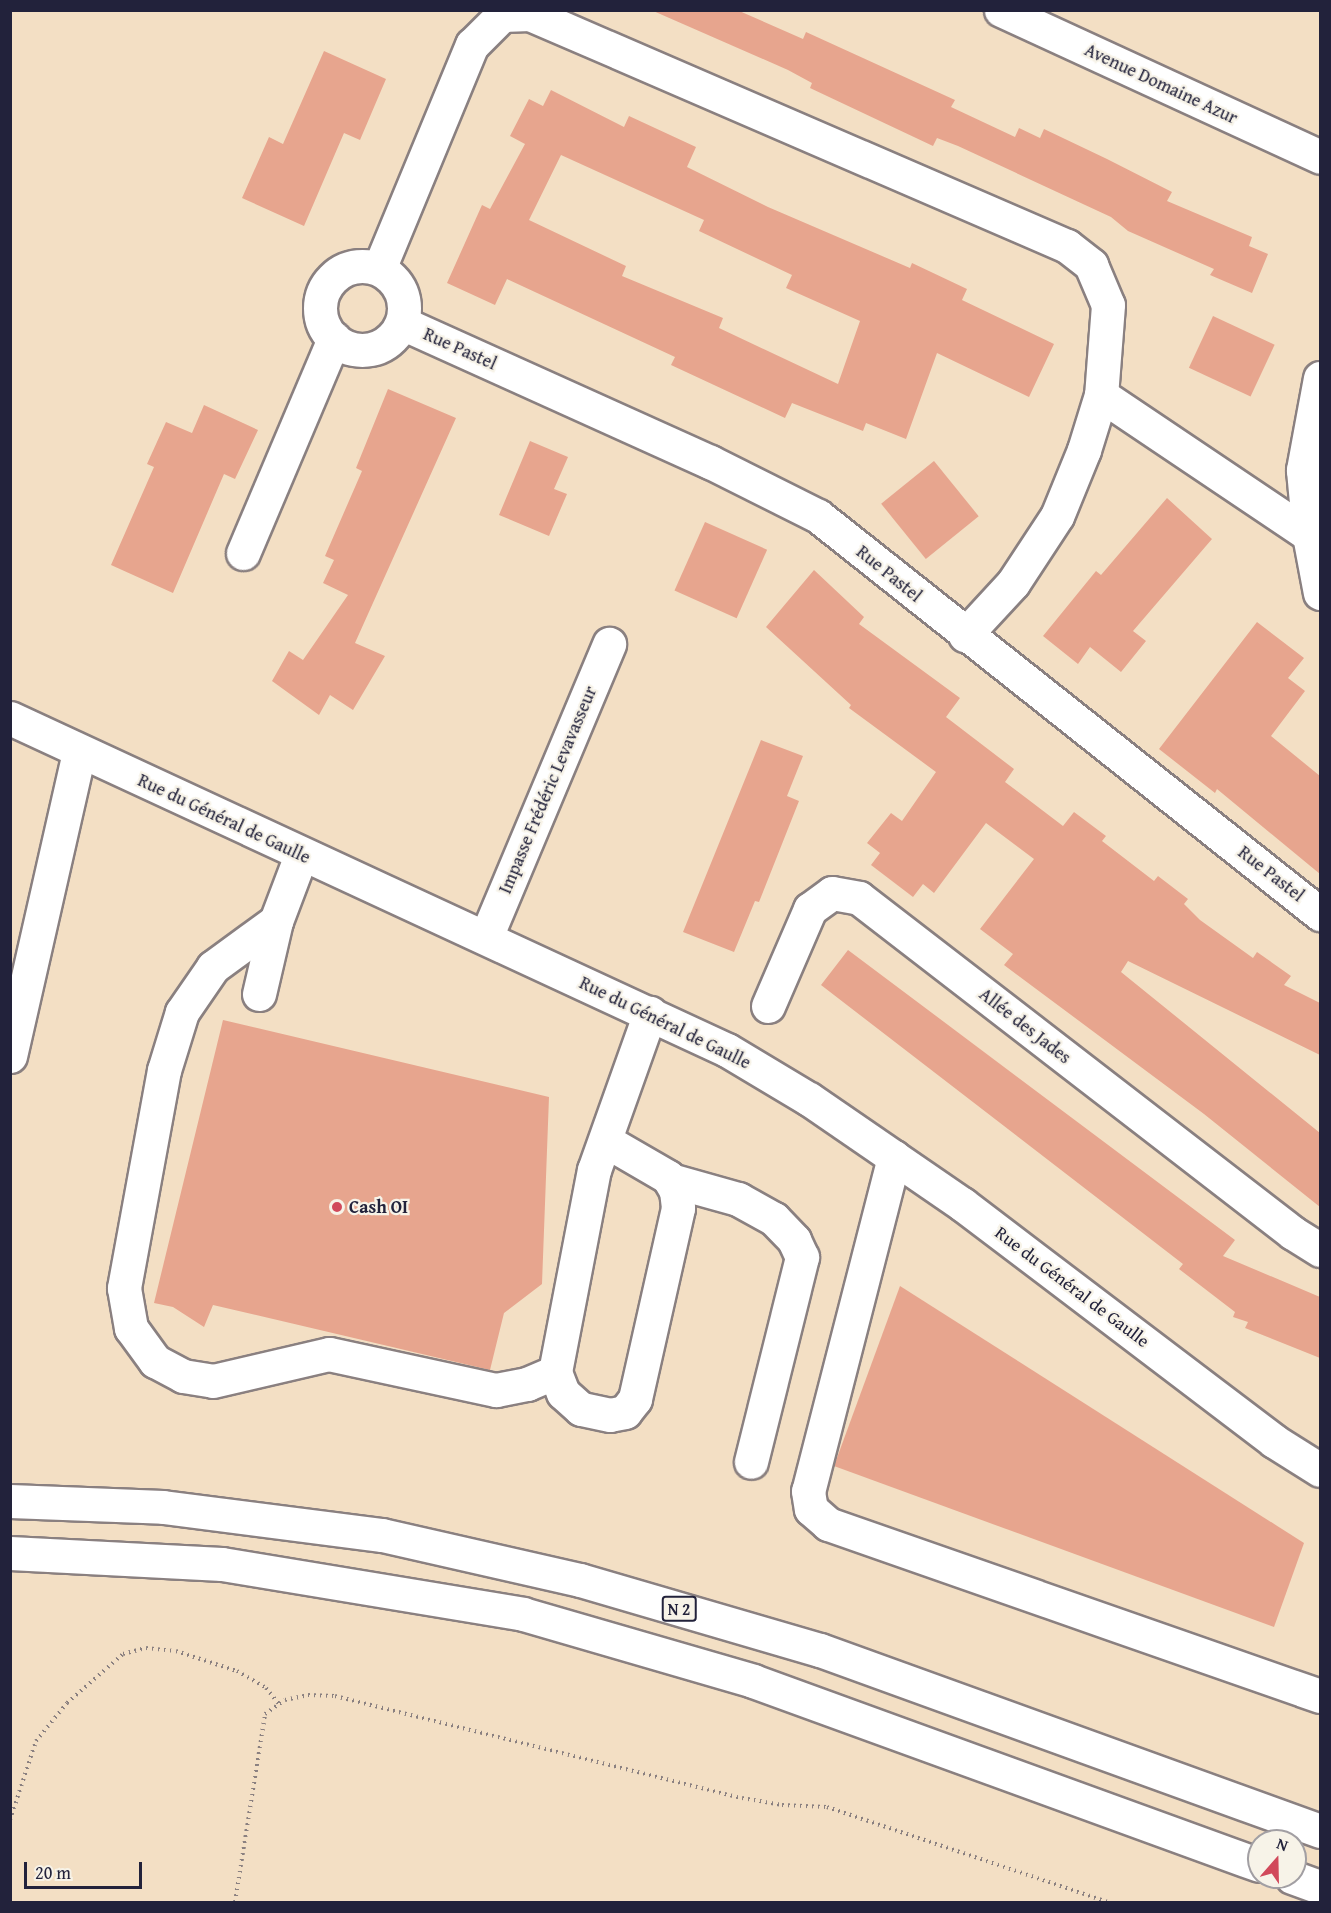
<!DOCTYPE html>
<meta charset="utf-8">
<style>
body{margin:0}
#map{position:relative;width:1331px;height:1913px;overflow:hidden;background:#f3dfc4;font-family:"Gentium Book Plus",serif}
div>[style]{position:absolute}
.building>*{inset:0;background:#e7a58e;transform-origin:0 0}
.path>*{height:4px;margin-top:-2px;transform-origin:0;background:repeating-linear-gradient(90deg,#8a8080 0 1.5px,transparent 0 6px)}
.roads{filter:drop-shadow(2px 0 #8a8080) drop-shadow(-2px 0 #8a8080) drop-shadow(0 2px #8a8080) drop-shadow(0 -2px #8a8080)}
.minor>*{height:33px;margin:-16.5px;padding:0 16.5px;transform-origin:16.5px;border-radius:16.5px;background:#fff}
.minor>.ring{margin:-16.5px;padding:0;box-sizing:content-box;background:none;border:33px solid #fff;border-radius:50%}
.highway>*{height:33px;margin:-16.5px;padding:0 16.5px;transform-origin:16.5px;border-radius:16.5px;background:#fff}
.dots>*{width:16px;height:16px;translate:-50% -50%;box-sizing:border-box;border:3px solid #f7f3e8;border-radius:50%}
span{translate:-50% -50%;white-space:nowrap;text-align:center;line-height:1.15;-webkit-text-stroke:4.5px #f7f3e8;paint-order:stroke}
.shield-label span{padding:2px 4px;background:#f7f3e8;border:2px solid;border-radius:4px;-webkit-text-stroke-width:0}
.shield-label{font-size:16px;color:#22223b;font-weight:700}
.street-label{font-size:18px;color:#22223b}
.poi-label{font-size:18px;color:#22223b;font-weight:700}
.left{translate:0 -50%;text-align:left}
.frame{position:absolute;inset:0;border:12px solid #22223b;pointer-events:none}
.north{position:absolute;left:1247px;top:1829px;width:60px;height:60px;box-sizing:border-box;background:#f7f3e8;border:2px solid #a29fa3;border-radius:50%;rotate:20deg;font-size:16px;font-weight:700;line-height:24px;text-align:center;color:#22223b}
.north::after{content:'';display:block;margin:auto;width:21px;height:27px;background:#d1495b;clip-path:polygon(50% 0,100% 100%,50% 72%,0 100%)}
.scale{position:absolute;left:24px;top:1862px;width:118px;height:27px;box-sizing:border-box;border:3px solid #22223b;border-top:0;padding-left:8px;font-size:18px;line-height:21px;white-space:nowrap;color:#22223b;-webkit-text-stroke:4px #f7f3e8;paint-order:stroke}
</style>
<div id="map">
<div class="building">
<i style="clip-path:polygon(651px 10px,737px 10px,803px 39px,806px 32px,955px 100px,951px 107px,1015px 137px,1019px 128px,1040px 138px,1044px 129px,1107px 159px,1172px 192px,1167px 201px,1252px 237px,1249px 246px,1268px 254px,1252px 293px,1210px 275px,1214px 269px,1128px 231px,1111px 217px,958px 146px,937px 138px,933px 146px,810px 88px,812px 83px,788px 70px)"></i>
<i style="clip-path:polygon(324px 51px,386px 79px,360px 140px,344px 133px,304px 226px,242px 198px,269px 137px,283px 144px)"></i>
<i style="clip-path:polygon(evenodd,551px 90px,624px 127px,629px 116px,696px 147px,687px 167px,768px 207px,910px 268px,912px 263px,967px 289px,962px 300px,1054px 344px,1029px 397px,937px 353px,906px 439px,866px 423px,863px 431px,792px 403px,785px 418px,671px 365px,675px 357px,507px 279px,495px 305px,447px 283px,482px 205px,490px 209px,525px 144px,510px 136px,529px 99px,543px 106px,551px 90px,561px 155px,704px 220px,699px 231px,792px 275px,786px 288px,860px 321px,838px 384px,719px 328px,723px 318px,622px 276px,626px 266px,529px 220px,561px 155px)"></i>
<i style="left:1213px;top:316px;width:68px;height:57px;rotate:25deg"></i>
<i style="clip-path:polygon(388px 389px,456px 418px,355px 643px,385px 656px,353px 710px,330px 695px,319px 715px,272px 681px,289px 651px,303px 660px,348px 595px,323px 583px,334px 560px,325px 556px,362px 471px,356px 468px)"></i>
<i style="clip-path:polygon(204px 405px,258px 430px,235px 479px,224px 474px,173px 593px,111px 565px,154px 467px,147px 464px,166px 422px,192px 433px)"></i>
<i style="clip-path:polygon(530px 441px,568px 457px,554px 489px,567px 494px,549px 536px,499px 515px)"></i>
<i style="left:934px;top:461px;width:71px;height:68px;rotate:51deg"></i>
<i style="clip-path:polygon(1167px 498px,1212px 539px,1133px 631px,1146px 641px,1121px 672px,1090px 647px,1078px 664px,1043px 636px,1096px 571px,1101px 575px)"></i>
<i style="left:705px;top:522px;width:68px;height:75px;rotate:24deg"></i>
<i style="clip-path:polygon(814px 570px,864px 617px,859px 624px,960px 698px,946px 717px,1014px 769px,1005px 782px,1063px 826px,1074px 812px,1106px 836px,1102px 841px,1154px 881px,1158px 876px,1188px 899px,1184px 904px,1200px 920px,1253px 958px,1257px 952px,1291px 976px,1284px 985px,1320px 1003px,1320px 1055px,1128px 961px,1121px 972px,1320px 1133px,1320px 1207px,1204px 1114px,1004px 965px,1013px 954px,980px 929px,1034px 859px,986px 823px,934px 893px,923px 884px,913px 897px,871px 865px,880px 853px,867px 843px,891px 813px,902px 821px,936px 772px,849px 708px,851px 705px,766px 627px)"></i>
<i style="clip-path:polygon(1257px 622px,1304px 658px,1288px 678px,1305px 691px,1271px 736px,1320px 776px,1320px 874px,1217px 789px,1215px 793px,1159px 749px)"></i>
<i style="clip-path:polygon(761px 740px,803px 756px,787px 796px,799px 801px,759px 902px,755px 901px,734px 952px,683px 932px)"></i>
<i style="clip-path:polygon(848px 950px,1235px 1240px,1223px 1256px,1320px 1297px,1320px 1358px,1245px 1328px,1248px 1322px,1233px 1317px,1235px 1312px,1179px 1269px,1183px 1264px,821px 985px)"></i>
<i style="clip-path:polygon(223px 1020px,549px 1097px,542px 1284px,504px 1313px,490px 1370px,213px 1305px,204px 1327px,173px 1307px,154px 1303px)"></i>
<i style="clip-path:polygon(900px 1286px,1304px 1543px,1274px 1627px,834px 1466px)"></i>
</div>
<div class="path">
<i style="left:10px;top:1820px;width:83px;rotate:-71.8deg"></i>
<i style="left:36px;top:1741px;width:49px;rotate:-50.8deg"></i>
<i style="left:67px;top:1703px;width:74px;rotate:-41.2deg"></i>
<i style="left:123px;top:1654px;width:24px;rotate:-15deg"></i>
<i style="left:146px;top:1648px;width:30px;rotate:6deg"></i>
<i style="left:176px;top:1651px;width:64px;rotate:18.2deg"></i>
<i style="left:237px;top:1671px;width:34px;rotate:30deg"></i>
<i style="left:266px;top:1688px;width:21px;rotate:51deg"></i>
<i style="left:235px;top:1902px;width:190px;rotate:-80.9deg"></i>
<i style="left:265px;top:1714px;width:24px;rotate:-35deg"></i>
<i style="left:285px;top:1700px;width:24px;rotate:-12deg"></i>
<i style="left:308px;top:1695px;width:27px;rotate:2deg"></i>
<i style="left:335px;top:1696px;width:420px;rotate:14.1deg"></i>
<i style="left:742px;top:1798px;width:41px;rotate:9.9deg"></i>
<i style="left:782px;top:1805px;width:45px;rotate:2.5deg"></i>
<i style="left:827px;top:1807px;width:296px;rotate:18.7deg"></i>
</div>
<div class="roads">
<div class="minor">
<i style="left:1001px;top:10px;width:351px;rotate:24.7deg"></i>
<i class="ring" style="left:320px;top:266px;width:51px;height:51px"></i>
<i style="left:379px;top:269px;width:243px;rotate:-67.5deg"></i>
<i style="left:472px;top:45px;width:42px;rotate:-45deg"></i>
<i style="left:502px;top:15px;width:28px;rotate:-2deg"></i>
<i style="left:530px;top:14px;width:585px;rotate:23.37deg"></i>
<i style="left:1067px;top:246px;width:31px;rotate:38deg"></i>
<i style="left:1091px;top:265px;width:43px;rotate:67deg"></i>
<i style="left:1108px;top:305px;width:90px;rotate:94.4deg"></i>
<i style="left:1101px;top:395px;width:58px;rotate:107.2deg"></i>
<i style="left:1084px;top:450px;width:71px;rotate:112.2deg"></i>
<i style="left:1057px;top:516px;width:80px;rotate:123.3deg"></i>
<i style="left:1013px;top:583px;width:71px;rotate:132.7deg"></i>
<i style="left:402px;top:323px;width:338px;rotate:24.3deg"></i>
<i style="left:710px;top:462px;width:121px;rotate:26.6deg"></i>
<i style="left:818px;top:516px;width:641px;rotate:38.41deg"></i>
<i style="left:1320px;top:378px;width:94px;rotate:100.5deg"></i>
<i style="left:1303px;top:470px;width:65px;rotate:84.7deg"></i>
<i style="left:1309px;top:535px;width:59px;rotate:79.3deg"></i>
<i style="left:1101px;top:395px;width:251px;rotate:33.9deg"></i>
<i style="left:243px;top:553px;width:233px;rotate:-67deg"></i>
<i style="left:10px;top:718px;width:790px;rotate:24.85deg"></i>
<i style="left:727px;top:1050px;width:96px;rotate:30.9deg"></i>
<i style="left:809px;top:1099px;width:186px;rotate:34.5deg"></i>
<i style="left:962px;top:1204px;width:392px;rotate:37.2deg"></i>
<i style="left:1274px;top:1441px;width:54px;rotate:32.2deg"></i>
<i style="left:301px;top:855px;width:71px;rotate:110.7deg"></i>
<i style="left:276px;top:921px;width:78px;rotate:143.9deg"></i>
<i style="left:213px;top:967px;width:55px;rotate:124.6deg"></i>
<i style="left:182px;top:1012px;width:61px;rotate:107.2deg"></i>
<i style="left:164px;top:1070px;width:222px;rotate:100.4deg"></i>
<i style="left:124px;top:1288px;width:41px;rotate:80.1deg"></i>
<i style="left:131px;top:1328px;width:41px;rotate:54deg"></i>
<i style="left:155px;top:1361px;width:32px;rotate:28deg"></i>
<i style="left:183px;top:1376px;width:30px;rotate:9deg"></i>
<i style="left:213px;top:1381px;width:119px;rotate:-13.1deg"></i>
<i style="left:329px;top:1354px;width:171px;rotate:12.2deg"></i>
<i style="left:496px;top:1390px;width:32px;rotate:-11deg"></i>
<i style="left:527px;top:1384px;width:30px;rotate:-23deg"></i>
<i style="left:486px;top:937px;width:318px;rotate:-67.2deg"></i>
<i style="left:259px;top:994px;width:75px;rotate:-76.9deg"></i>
<i style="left:768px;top:1006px;width:106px;rotate:-66.6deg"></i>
<i style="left:810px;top:909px;width:27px;rotate:-36deg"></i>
<i style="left:832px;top:893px;width:27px;rotate:10deg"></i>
<i style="left:859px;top:898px;width:548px;rotate:37.66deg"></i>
<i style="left:1293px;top:1233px;width:32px;rotate:32deg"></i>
<i style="left:10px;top:1056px;width:312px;rotate:-77.2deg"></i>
<i style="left:606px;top:1141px;width:72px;rotate:30.1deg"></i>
<i style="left:668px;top:1177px;width:16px;rotate:60deg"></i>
<i style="left:676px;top:1191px;width:17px;rotate:83deg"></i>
<i style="left:678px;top:1208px;width:196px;rotate:102.7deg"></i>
<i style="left:635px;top:1399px;width:16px;rotate:128deg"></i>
<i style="left:625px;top:1412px;width:15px;rotate:169deg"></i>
<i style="left:610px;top:1415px;width:30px;rotate:-168deg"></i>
<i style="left:581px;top:1409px;width:24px;rotate:-138deg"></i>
<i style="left:563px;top:1393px;width:22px;rotate:-111deg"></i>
<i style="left:555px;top:1372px;width:206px;rotate:-79.1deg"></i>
<i style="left:594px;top:1170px;width:167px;rotate:-70.4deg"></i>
<i style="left:894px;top:1157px;width:345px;rotate:104.4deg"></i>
<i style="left:808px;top:1491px;width:18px;rotate:81deg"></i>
<i style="left:811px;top:1509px;width:23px;rotate:41deg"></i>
<i style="left:828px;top:1524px;width:521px;rotate:19.27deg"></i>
<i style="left:670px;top:1180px;width:71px;rotate:15.6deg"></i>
<i style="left:738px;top:1199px;width:41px;rotate:29.1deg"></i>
<i style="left:774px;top:1219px;width:29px;rotate:46deg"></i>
<i style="left:794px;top:1240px;width:19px;rotate:65deg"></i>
<i style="left:802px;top:1257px;width:211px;rotate:104deg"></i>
</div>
<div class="highway">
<i style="left:10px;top:1501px;width:153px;rotate:2.2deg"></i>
<i style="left:163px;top:1507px;width:221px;rotate:7.3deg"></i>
<i style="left:382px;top:1535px;width:203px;rotate:12.8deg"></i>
<i style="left:580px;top:1580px;width:250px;rotate:16.3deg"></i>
<i style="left:820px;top:1650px;width:532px;rotate:19.9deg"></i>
<i style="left:10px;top:1553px;width:212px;rotate:3deg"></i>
<i style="left:222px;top:1564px;width:305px;rotate:9.4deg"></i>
<i style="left:523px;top:1614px;width:240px;rotate:16.2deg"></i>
<i style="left:753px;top:1681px;width:538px;rotate:19.98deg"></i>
<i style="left:1292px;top:1877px;width:30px;rotate:20deg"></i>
</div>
</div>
<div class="dots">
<i style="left:337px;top:1207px;background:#d1495b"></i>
</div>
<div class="shield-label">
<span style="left:679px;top:1609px">N 2</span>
</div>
<div class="street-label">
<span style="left:1161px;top:84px;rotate:25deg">Avenue Domaine Azur</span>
<span style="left:460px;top:349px;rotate:24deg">Rue Pastel</span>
<span style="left:889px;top:574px;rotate:39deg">Rue Pastel</span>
<span style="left:548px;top:790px;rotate:-67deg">Impasse Frédéric Levavasseur</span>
<span style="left:224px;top:819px;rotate:25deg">Rue du Général de Gaulle</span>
<span style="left:1271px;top:874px;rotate:38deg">Rue Pastel</span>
<span style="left:665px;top:1023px;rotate:26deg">Rue du Général de Gaulle</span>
<span style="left:1025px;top:1026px;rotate:38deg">Allée des Jades</span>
<span style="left:1072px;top:1287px;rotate:37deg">Rue du Général de Gaulle</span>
</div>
<div class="poi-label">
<span class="left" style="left:349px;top:1207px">Cash OI</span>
</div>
<div class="frame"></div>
<div class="north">N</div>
<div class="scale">20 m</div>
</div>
